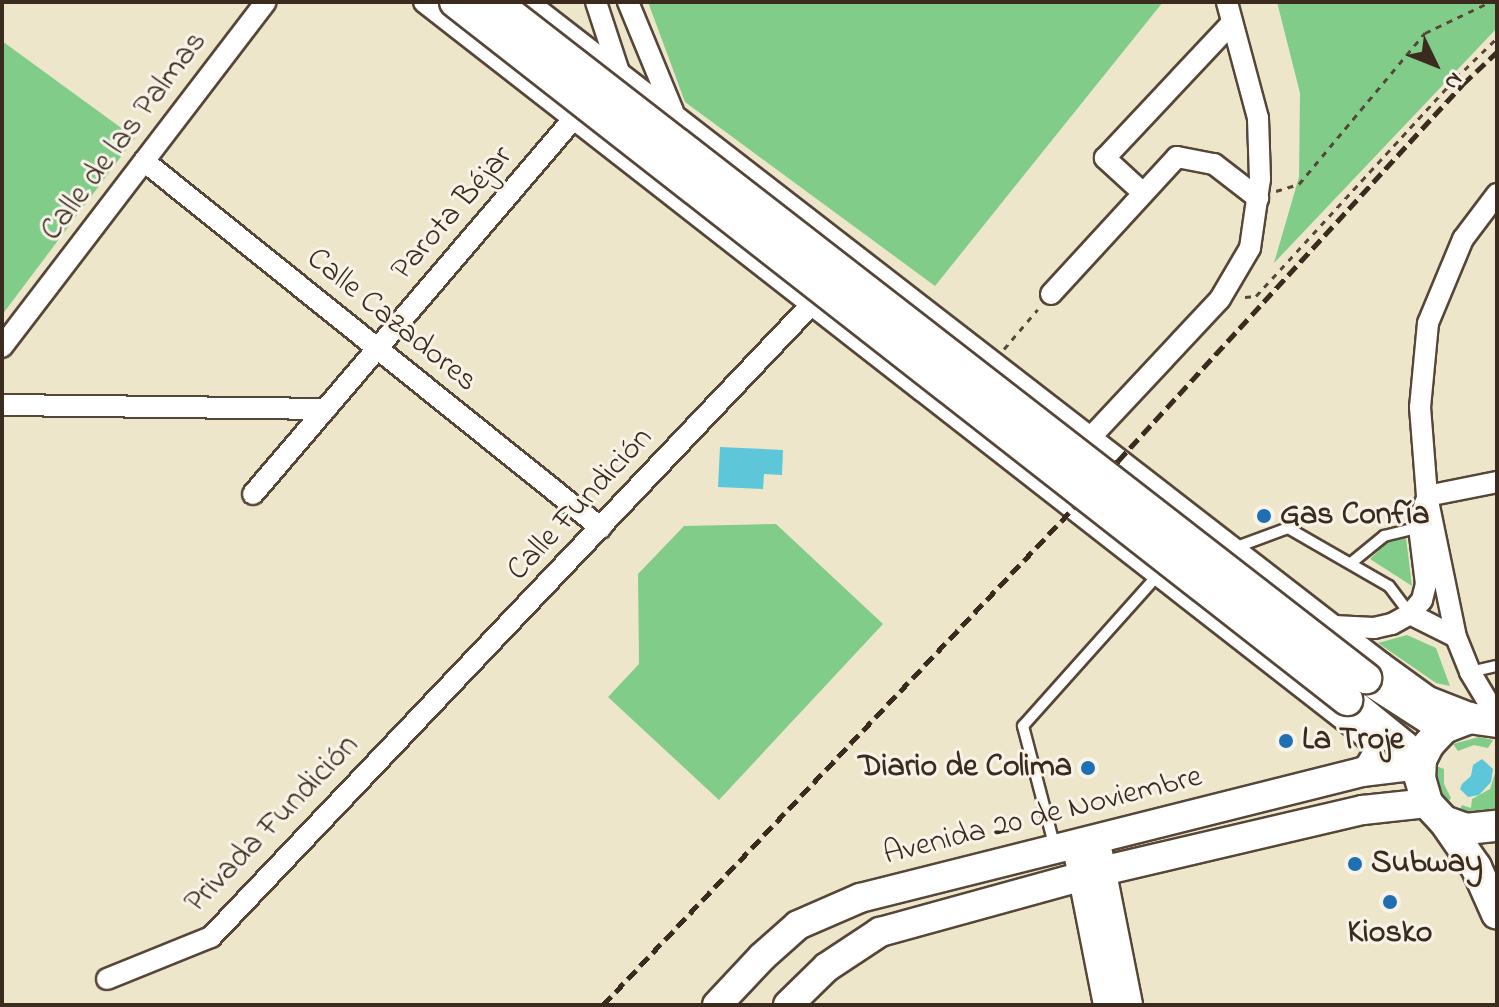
<!DOCTYPE html>
<meta charset="utf-8">
<style>
body{margin:0}
#map{position:relative;width:1499px;height:1007px;overflow:hidden;background:#eee6cb;font-family:"Indie Flower",sans-serif}
div>[style]{position:absolute}
.green>*{inset:0;background:#81cc89}
.water>*{inset:0;background:#5dc6d8}
.path>*{height:3px;margin-top:-1.5px;transform-origin:0;background:repeating-linear-gradient(90deg,#564638 0 6px,transparent 0 12px)}
.roads{filter:drop-shadow(2px 0 #564638) drop-shadow(-2px 0 #564638) drop-shadow(0 2px #564638) drop-shadow(0 -2px #564638)}
.lane>*{height:10px;margin:-5px;padding:0 5px;transform-origin:5px;border-radius:5px;background:#fff}
.street>*{height:20px;margin:-10px;padding:0 10px;transform-origin:10px;border-radius:10px;background:#fff}
.secondary>*{height:28px;margin:-14px;padding:0 14px;transform-origin:14px;border-radius:14px;background:#fff}
.primary>*{height:30px;margin:-15px;padding:0 15px;transform-origin:15px;border-radius:15px;background:#fff}
.rail>*{height:5px;margin-top:-2.5px;transform-origin:0;background:repeating-linear-gradient(90deg,#3b2a1e 0 12px,transparent 0 18px)}
.bridges{filter:drop-shadow(2px 0 #564638) drop-shadow(-2px 0 #564638) drop-shadow(0 2px #564638) drop-shadow(0 -2px #564638)}
.primary-bridge>*{height:30px;margin:-15px;padding:0 15px;transform-origin:15px;border-radius:15px;background:#fff}
.dots>*{width:22px;height:22px;translate:-50% -50%;box-sizing:border-box;border:4px solid #f7f3e8;border-radius:50%}
span{translate:-50% -50%;white-space:nowrap;text-align:center;line-height:1.15;-webkit-text-stroke:6px #f7f3e8;paint-order:stroke}
.street-label{font-size:32px;color:#3b2a1e}
.poi-label{font-size:32px;color:#3b2a1e;font-weight:700}
.left{translate:0 -50%;text-align:left}
.right{translate:-100% -50%;text-align:right}
.frame{position:absolute;inset:0;border:4px solid #3b2a1e;pointer-events:none}
.north{position:absolute;left:1395px;top:24px;width:80px;height:80px;-webkit-text-stroke:6px #f7f3e8;paint-order:stroke;rotate:133deg;font-size:22px;font-weight:700;line-height:32px;text-align:center;color:#3b2a1e}
.north::after{content:'';display:block;margin:auto;width:28px;height:36px;background:#3b2a1e;clip-path:polygon(50% 0,100% 100%,50% 72%,0 100%)}
</style>
<div id="map">
<div class="green">
<i style="clip-path:polygon(648px 2px,1163px 2px,935px 286px,685px 102px)"></i>
<i style="clip-path:polygon(1277px 2px,1497px 2px,1497px 28px,1274px 263px,1299px 177px,1300px 93px)"></i>
<i style="clip-path:polygon(2px 41px,135px 138px,2px 315px)"></i>
<i style="clip-path:polygon(776px 524px,883px 624px,719px 800px,608px 697px,639px 664px,638px 574px,684px 526px)"></i>
<i style="clip-path:polygon(1406px 538px,1412px 586px,1370px 559px,1389px 541px)"></i>
<i style="clip-path:polygon(1407px 635px,1436px 648px,1450px 686px,1436px 683px,1378px 643px)"></i>
<i style="clip-path:polygon(1479px 737px,1493px 740px,1488px 748px,1474px 745px,1458px 751px,1453px 744px)"></i>
<i style="clip-path:polygon(1436px 766px,1444px 769px,1444px 784px,1451px 798px,1446px 805px,1438px 793px)"></i>
<i style="clip-path:polygon(1497px 767px,1497px 810px,1484px 816px,1458px 813px,1462px 805px,1471px 808px,1472px 799px,1490px 789px)"></i>
</div>
<div class="water">
<i style="clip-path:polygon(720px 447px,783px 450px,782px 475px,764px 474px,763px 489px,718px 487px)"></i>
<i style="clip-path:polygon(1482px 759px,1493px 769px,1491px 782px,1479px 795px,1468px 797px,1460px 789px,1462px 784px,1471px 776px,1473px 765px)"></i>
</div>
<div class="path">
<i style="left:1276px;top:191px;width:24px;rotate:-17deg"></i>
<i style="left:1299px;top:184px;width:197px;rotate:-50.2deg"></i>
<i style="left:1425px;top:33px;width:72px;rotate:-25.5deg"></i>
<i style="left:1245px;top:297px;width:11px;rotate:-5deg"></i>
<i style="left:1256px;top:296px;width:296px;rotate:-47.5deg"></i>
<i style="left:1456px;top:78px;width:57px;rotate:-44.3deg"></i>
<i style="left:1004px;top:349px;width:52px;rotate:-49.6deg"></i>
</div>
<div class="roads">
<div class="lane">
<i style="left:1234px;top:548px;width:58px;rotate:-20.3deg"></i>
<i style="left:1288px;top:528px;width:116px;rotate:29.9deg"></i>
<i style="left:1389px;top:586px;width:35px;rotate:53deg"></i>
<i style="left:1351px;top:563px;width:43px;rotate:-39.3deg"></i>
<i style="left:1384px;top:536px;width:36px;rotate:-14deg"></i>
<i style="left:1470px;top:672px;width:28px;rotate:-13deg"></i>
<i style="left:1055px;top:848px;width:126px;rotate:-104.7deg"></i>
<i style="left:1023px;top:726px;width:204px;rotate:-48.2deg"></i>
</div>
<div class="street">
<i style="left:424px;top:2px;width:1180px;rotate:37.98deg"></i>
<i style="left:1354px;top:728px;width:18px;rotate:41deg"></i>
<i style="left:1368px;top:740px;width:13px;rotate:63deg"></i>
<i style="left:1374px;top:752px;width:23px;rotate:121deg"></i>
<i style="left:528px;top:2px;width:1080px;rotate:37.74deg"></i>
<i style="left:1382px;top:663px;width:58px;rotate:35.9deg"></i>
<i style="left:1429px;top:697px;width:55px;rotate:21.4deg"></i>
<i style="left:596px;top:2px;width:74px;rotate:71.8deg"></i>
<i style="left:628px;top:2px;width:118px;rotate:67.6deg"></i>
<i style="left:144px;top:161px;width:586px;rotate:38.77deg"></i>
<i style="left:1143px;top:193px;width:52px;rotate:-137.4deg"></i>
<i style="left:1105px;top:158px;width:184px;rotate:-46.8deg"></i>
<i style="left:1497px;top:194px;width:56px;rotate:127.1deg"></i>
<i style="left:1463px;top:239px;width:91px;rotate:112.6deg"></i>
<i style="left:1428px;top:323px;width:84px;rotate:95.4deg"></i>
<i style="left:1420px;top:407px;width:89px;rotate:85.5deg"></i>
<i style="left:1427px;top:496px;width:144px;rotate:78.4deg"></i>
<i style="left:1456px;top:637px;width:38px;rotate:68deg"></i>
<i style="left:1470px;top:672px;width:52px;rotate:59deg"></i>
<i style="left:1051px;top:294px;width:186px;rotate:-47.4deg"></i>
<i style="left:1177px;top:157px;width:38px;rotate:11deg"></i>
<i style="left:1214px;top:164px;width:56px;rotate:37.7deg"></i>
<i style="left:2px;top:347px;width:434px;rotate:-52.6deg"></i>
<i style="left:2px;top:405px;width:324px;rotate:0.7deg"></i>
<i style="left:1090px;top:438px;width:190px;rotate:-46.9deg"></i>
<i style="left:1220px;top:299px;width:59px;rotate:-59.5deg"></i>
<i style="left:1250px;top:248px;width:70px;rotate:-81.8deg"></i>
<i style="left:1260px;top:179px;width:61px;rotate:-91.9deg"></i>
<i style="left:1258px;top:118px;width:120px;rotate:-105deg"></i>
<i style="left:253px;top:494px;width:494px;rotate:-49.5deg"></i>
<i style="left:1427px;top:496px;width:71px;rotate:-11.3deg"></i>
<i style="left:1410px;top:614px;width:51px;rotate:26.6deg"></i>
<i style="left:1334px;top:626px;width:40px;rotate:2.9deg"></i>
<i style="left:1374px;top:628px;width:18px;rotate:-13deg"></i>
<i style="left:1392px;top:624px;width:21px;rotate:-29deg"></i>
<i style="left:1410px;top:614px;width:18px;rotate:-49deg"></i>
<i style="left:1422px;top:600px;width:16px;rotate:-76deg"></i>
<i style="left:1426px;top:584px;width:57px;rotate:-97deg"></i>
<i style="left:1419px;top:527px;width:25px;rotate:-76deg"></i>
<i style="left:107px;top:979px;width:112px;rotate:-22deg"></i>
<i style="left:211px;top:937px;width:873px;rotate:-46.49deg"></i>
</div>
<div class="secondary">
<i style="left:1098px;top:853px;width:155px;rotate:78.8deg"></i>
<i style="left:1079px;top:857px;width:151px;rotate:78.9deg"></i>
<i style="left:717px;top:1005px;width:66px;rotate:-46.8deg"></i>
<i style="left:762px;top:957px;width:48px;rotate:-41.6deg"></i>
<i style="left:798px;top:925px;width:68px;rotate:-23.5deg"></i>
<i style="left:860px;top:898px;width:518px;rotate:-14.09deg"></i>
<i style="left:1362px;top:772px;width:58px;rotate:-6.9deg"></i>
<i style="left:788px;top:1005px;width:54px;rotate:-44.3deg"></i>
<i style="left:827px;top:967px;width:64px;rotate:-33.4deg"></i>
<i style="left:880px;top:932px;width:230px;rotate:-15.4deg"></i>
<i style="left:1102px;top:871px;width:268px;rotate:-13.2deg"></i>
<i style="left:1363px;top:810px;width:64px;rotate:-6.2deg"></i>
</div>
<div class="primary">
<i style="left:1366px;top:678px;width:93px;rotate:32.7deg"></i>
<i style="left:1347px;top:700px;width:95px;rotate:39deg"></i>
<i style="left:1497px;top:722px;width:27px;rotate:-172deg"></i>
<i style="left:1470px;top:718px;width:28px;rotate:159deg"></i>
<i style="left:1444px;top:728px;width:22px;rotate:133deg"></i>
<i style="left:1429px;top:744px;width:18px;rotate:117deg"></i>
<i style="left:1421px;top:760px;width:18px;rotate:93deg"></i>
<i style="left:1420px;top:778px;width:26px;rotate:74deg"></i>
<i style="left:1427px;top:803px;width:25px;rotate:47deg"></i>
<i style="left:1444px;top:821px;width:23px;rotate:20deg"></i>
<i style="left:1466px;top:829px;width:31px;rotate:-6deg"></i>
<i style="left:1444px;top:821px;width:56px;rotate:55.2deg"></i>
<i style="left:1476px;top:867px;width:51px;rotate:65.9deg"></i>
</div>
</div>
<div class="rail">
<i style="left:603px;top:1005px;width:749px;rotate:-46.57deg"></i>
<i style="left:1118px;top:461px;width:511px;rotate:-47.54deg"></i>
<i style="left:1463px;top:84px;width:47px;rotate:-43.3deg"></i>
</div>
<div class="bridges">
<div class="primary-bridge">
<i style="left:455px;top:2px;width:1133px;rotate:38.04deg"></i>
<i style="left:495px;top:2px;width:1103px;rotate:37.82deg"></i>
</div>
</div>
<div class="dots">
<i style="left:1264px;top:516px;background:#1f6fb2"></i>
<i style="left:1286px;top:741px;background:#1f6fb2"></i>
<i style="left:1088px;top:768px;background:#1f6fb2"></i>
<i style="left:1355px;top:864px;background:#1f6fb2"></i>
<i style="left:1390px;top:902px;background:#1f6fb2"></i>
</div>
<div class="street-label">
<span style="left:125px;top:137px;rotate:-53deg">Calle de las Palmas</span>
<span style="left:453px;top:214px;rotate:-49deg">Parota Béjar</span>
<span style="left:391px;top:321px;rotate:39deg">Calle Cazadores</span>
<span style="left:581px;top:505px;rotate:-47deg">Calle Fundición</span>
<span style="left:1043px;top:817px;rotate:-14deg">Avenida 20 de Noviembre</span>
<span style="left:273px;top:825px;rotate:-46deg">Privada Fundición</span>
</div>
<div class="poi-label">
<span class="left" style="left:1280px;top:516px">Gas Confía</span>
<span class="left" style="left:1302px;top:741px">La Troje</span>
<span class="right" style="left:1072px;top:768px">Diario de Colima</span>
<span class="left" style="left:1371px;top:864px">Subway</span>
<span style="left:1390px;top:934px">Kiosko</span>
</div>
<div class="frame"></div>
<div class="north">N</div>
</div>
